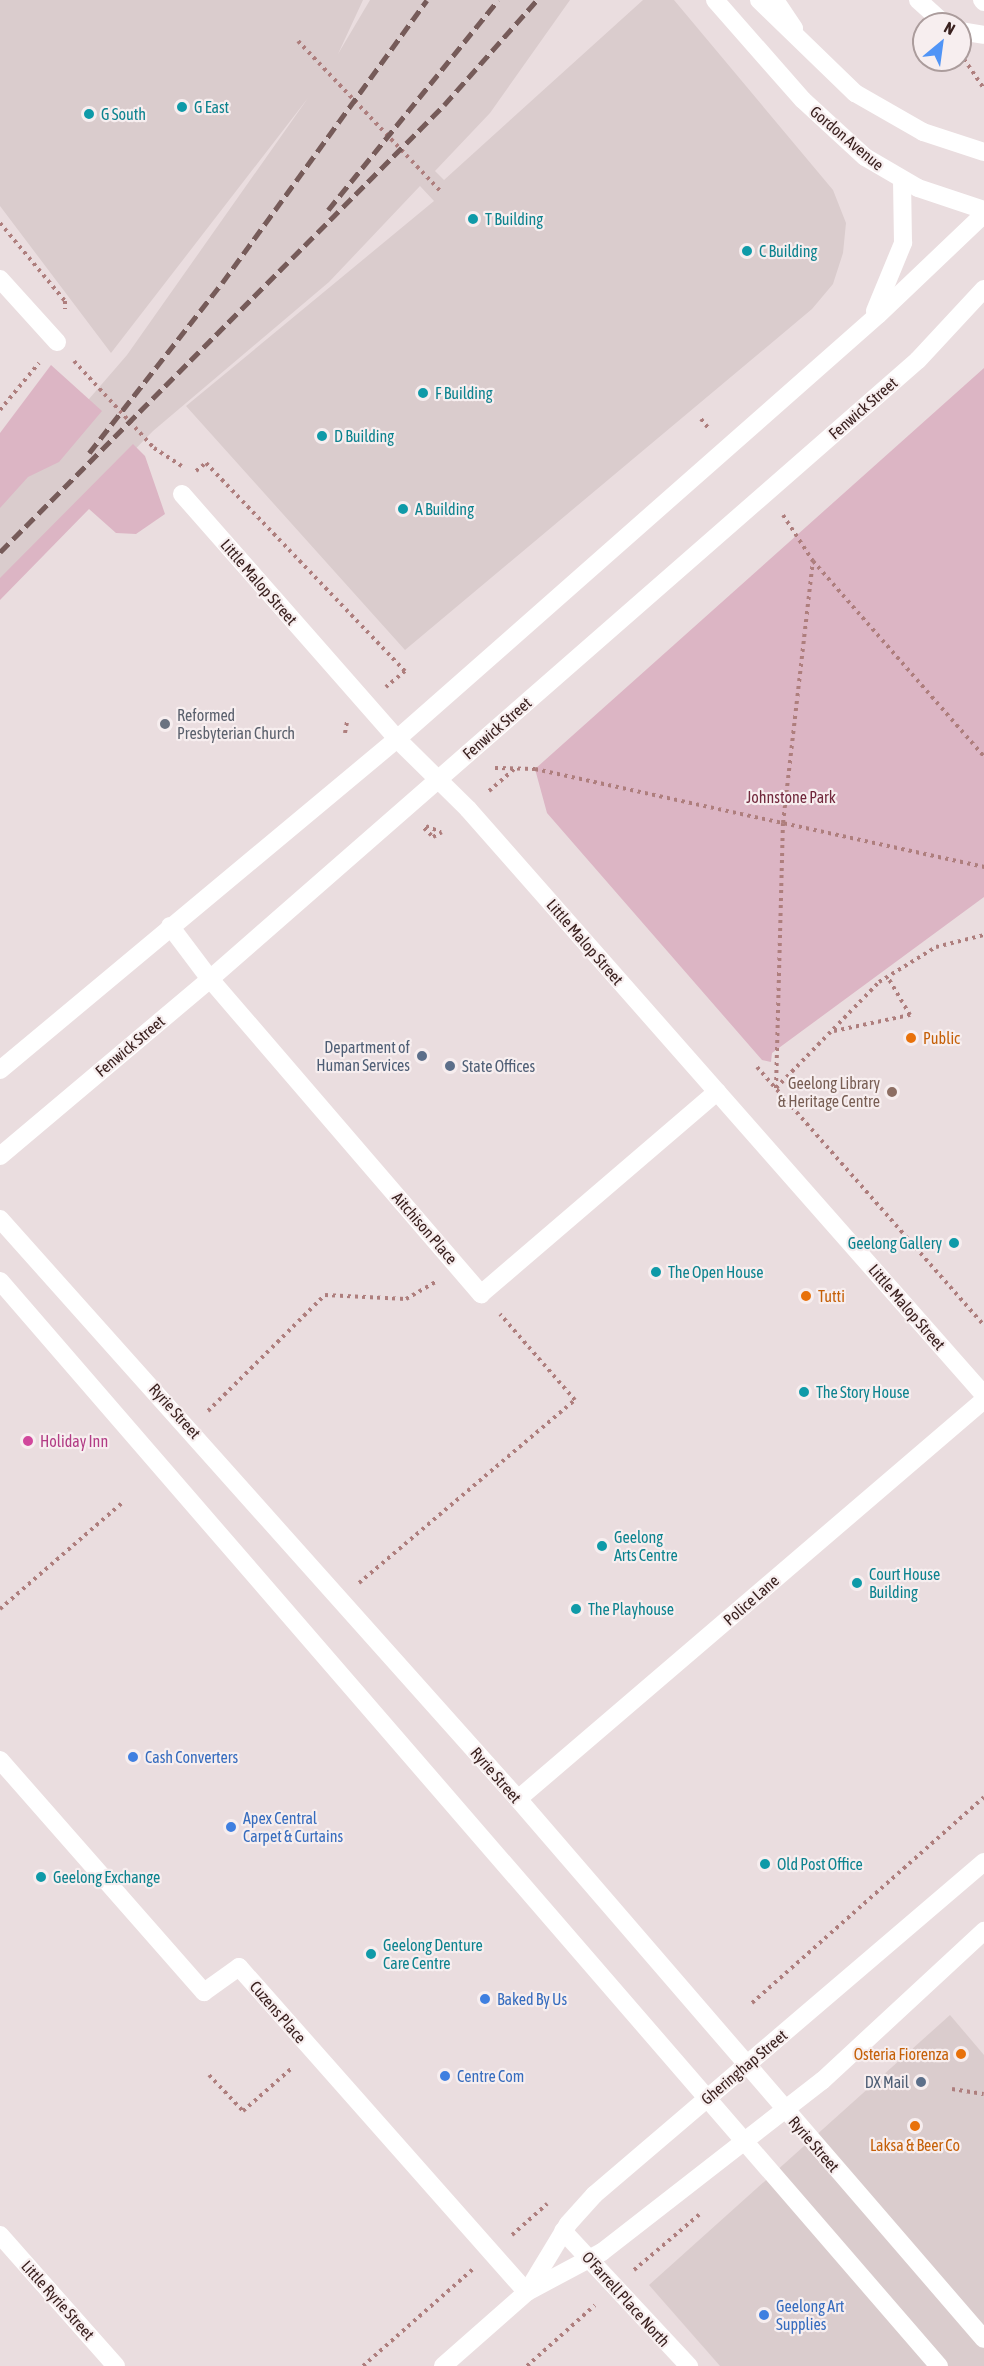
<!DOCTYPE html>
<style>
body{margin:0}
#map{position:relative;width:984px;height:2366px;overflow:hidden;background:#eadddf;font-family:"Asap Condensed",sans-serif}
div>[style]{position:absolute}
.built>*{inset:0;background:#dacccd}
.green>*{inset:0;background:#dcb5c4}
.path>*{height:4px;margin-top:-2px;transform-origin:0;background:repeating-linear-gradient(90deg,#ae7e7d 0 3px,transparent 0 7.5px)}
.lane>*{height:18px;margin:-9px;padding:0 9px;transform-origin:9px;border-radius:9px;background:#fff}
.street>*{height:18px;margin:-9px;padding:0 9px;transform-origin:9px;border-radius:9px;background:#fff}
.secondary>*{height:18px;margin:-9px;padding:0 9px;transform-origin:9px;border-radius:9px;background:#fff}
.rail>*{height:4.5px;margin-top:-2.25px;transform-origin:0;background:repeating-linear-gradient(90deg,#765b59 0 12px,transparent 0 18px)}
.dots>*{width:16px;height:16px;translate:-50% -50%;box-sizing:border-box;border:3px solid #f7eeef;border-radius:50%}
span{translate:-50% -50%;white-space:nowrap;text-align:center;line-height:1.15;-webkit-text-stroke:4.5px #f7eeef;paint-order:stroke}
.culture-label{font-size:16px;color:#0d838f}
.left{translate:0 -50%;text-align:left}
.right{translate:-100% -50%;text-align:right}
.street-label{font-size:16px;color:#3a211f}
.worship-label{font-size:16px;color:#5b616d}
.park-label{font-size:16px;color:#71283c}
.food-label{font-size:16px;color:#c56008}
.service-label{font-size:16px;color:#4e5e75}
.education-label{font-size:16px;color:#785e54}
.hotel-label{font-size:16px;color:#b23c85}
.shop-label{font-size:16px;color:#366cbe}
.north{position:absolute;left:912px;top:12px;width:60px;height:60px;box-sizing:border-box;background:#f7eeef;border:2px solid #ab9c9c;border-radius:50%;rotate:29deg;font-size:16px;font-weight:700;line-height:24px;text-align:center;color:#3a211f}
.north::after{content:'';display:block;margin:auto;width:21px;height:27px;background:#5094f6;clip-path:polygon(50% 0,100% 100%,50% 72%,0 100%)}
</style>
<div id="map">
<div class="built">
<i style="clip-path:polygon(0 0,363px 0,338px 54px,370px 0,570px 0,490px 113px,435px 171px,444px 180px,643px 0,674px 0,833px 190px,846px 223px,843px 253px,833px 284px,812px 309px,405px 650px,186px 406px,434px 201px,420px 186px,329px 282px,153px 431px,0 587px,0 502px,127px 355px,308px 98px,111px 353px,0 206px)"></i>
<i style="clip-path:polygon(950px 2015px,984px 2055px,984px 2366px,720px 2366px,649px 2285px)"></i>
</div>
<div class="green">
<i style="clip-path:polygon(51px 365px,102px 411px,59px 462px,28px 477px,0 508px,0 433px)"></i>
<i style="clip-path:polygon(984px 368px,984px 897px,772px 1053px,771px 1062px,762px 1060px,547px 813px,535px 769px)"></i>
<i style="clip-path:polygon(133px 444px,145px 456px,165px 514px,136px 534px,116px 533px,89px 509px,0 600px,0 578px)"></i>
</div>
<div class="path">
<i style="left:298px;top:41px;width:209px;rotate:46.5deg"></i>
<i style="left:964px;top:59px;width:36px;rotate:56deg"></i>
<i style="left:0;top:223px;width:102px;rotate:50.2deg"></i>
<i style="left:65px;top:301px;width:8px;rotate:90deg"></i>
<i style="left:74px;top:361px;width:118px;rotate:47.4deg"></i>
<i style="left:154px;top:448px;width:33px;rotate:33deg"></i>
<i style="left:0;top:410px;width:61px;rotate:-50.3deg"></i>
<i style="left:701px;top:419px;width:14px;rotate:51deg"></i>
<i style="left:196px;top:471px;width:13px;rotate:-39deg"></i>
<i style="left:206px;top:463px;width:288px;rotate:46.3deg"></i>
<i style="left:405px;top:671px;width:25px;rotate:140deg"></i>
<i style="left:783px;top:515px;width:55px;rotate:56.9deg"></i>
<i style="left:813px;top:561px;width:259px;rotate:48.8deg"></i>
<i style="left:345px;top:733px;width:11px;rotate:-80deg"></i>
<i style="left:495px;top:768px;width:40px;rotate:1.4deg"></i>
<i style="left:535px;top:769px;width:460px;rotate:12.3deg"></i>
<i style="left:489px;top:791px;width:35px;rotate:-41deg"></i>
<i style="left:426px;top:826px;width:16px;rotate:22deg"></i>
<i style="left:424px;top:828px;width:13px;rotate:45deg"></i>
<i style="left:433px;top:837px;width:10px;rotate:-29deg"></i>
<i style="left:834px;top:1031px;width:78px;rotate:-11.9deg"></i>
<i style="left:910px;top:1015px;width:45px;rotate:-120.5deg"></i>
<i style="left:757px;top:1067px;width:344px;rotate:48.7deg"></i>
<i style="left:776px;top:1088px;width:265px;rotate:-88.5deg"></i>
<i style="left:783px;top:823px;width:264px;rotate:-83.5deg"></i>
<i style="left:776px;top:1088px;width:148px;rotate:-45.8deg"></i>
<i style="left:879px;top:982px;width:67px;rotate:-31.6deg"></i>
<i style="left:936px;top:947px;width:49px;rotate:-14deg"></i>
<i style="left:208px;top:1411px;width:165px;rotate:-44.8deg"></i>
<i style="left:325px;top:1295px;width:81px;rotate:2.8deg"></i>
<i style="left:406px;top:1299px;width:34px;rotate:-30deg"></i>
<i style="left:359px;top:1583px;width:283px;rotate:-40.3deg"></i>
<i style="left:575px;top:1400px;width:114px;rotate:-131.1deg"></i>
<i style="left:0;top:1609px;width:162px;rotate:-41deg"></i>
<i style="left:752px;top:2003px;width:310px;rotate:-41.6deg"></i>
<i style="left:209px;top:2075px;width:50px;rotate:46.6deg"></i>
<i style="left:243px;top:2111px;width:67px;rotate:-41.3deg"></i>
<i style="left:952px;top:2089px;width:32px;rotate:9deg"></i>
<i style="left:512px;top:2235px;width:47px;rotate:-41.5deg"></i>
<i style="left:634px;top:2270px;width:88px;rotate:-40.4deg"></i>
<i style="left:363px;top:2366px;width:147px;rotate:-41.4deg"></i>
<i style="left:527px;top:2366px;width:91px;rotate:-41.9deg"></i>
</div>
<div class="lane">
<i style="left:775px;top:0;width:34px;rotate:56deg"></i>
<i style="left:918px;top:0;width:36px;rotate:42deg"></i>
<i style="left:982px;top:0;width:3px;rotate:45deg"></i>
<i style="left:960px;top:31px;width:24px;rotate:9deg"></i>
<i style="left:210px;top:979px;width:416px;rotate:49.3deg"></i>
<i style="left:481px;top:1294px;width:311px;rotate:-40.6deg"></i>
<i style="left:0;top:1760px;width:309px;rotate:48.7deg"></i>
<i style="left:204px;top:1992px;width:43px;rotate:-35.5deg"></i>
<i style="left:239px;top:1967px;width:434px;rotate:48.5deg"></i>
<i style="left:518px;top:1799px;width:613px;rotate:-40.57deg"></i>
<i style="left:563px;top:2231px;width:185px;rotate:47deg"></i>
</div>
<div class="street">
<i style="left:0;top:279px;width:85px;rotate:47.9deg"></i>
<i style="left:875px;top:311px;width:74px;rotate:-67.6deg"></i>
<i style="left:903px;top:243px;width:63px;rotate:-90.9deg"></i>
<i style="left:182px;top:494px;width:326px;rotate:48.7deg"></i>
<i style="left:397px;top:739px;width:100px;rotate:44.6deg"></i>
<i style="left:468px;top:809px;width:781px;rotate:48.63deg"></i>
<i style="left:170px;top:926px;width:66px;rotate:53deg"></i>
<i style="left:0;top:1070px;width:517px;rotate:-39.82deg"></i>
<i style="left:397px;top:739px;width:641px;rotate:-41.4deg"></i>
<i style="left:878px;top:315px;width:146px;rotate:-43.6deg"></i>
<i style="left:0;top:1156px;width:275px;rotate:-40.1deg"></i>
<i style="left:210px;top:979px;width:940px;rotate:-41.16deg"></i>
<i style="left:918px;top:360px;width:97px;rotate:-47.1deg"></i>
<i style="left:0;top:2235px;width:175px;rotate:48.5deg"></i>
</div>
<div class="secondary">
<i style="left:715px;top:0;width:133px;rotate:48.7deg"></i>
<i style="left:803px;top:100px;width:84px;rotate:42.6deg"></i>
<i style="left:865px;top:157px;width:61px;rotate:30.3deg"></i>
<i style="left:918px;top:188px;width:70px;rotate:18.4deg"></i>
<i style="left:759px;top:0;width:134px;rotate:44.1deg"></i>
<i style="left:855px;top:93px;width:78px;rotate:29.8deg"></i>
<i style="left:923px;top:132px;width:64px;rotate:18.2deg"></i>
<i style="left:0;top:1219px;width:778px;rotate:48.23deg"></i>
<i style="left:518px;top:1799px;width:713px;rotate:49.21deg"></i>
<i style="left:0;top:1281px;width:1435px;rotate:49.13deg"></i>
<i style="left:527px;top:2292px;width:79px;rotate:-58.9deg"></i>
<i style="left:568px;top:2224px;width:39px;rotate:-48deg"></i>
<i style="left:594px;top:2195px;width:513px;rotate:-40.49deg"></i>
<i style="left:443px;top:2366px;width:112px;rotate:-41.4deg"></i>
<i style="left:527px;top:2292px;width:85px;rotate:-28.1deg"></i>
<i style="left:602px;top:2252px;width:279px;rotate:-37.9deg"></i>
<i style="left:822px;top:2081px;width:221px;rotate:-42.8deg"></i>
</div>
<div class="rail">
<i style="left:328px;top:210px;width:270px;rotate:-51deg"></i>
<i style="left:89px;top:453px;width:216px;rotate:-52deg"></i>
<i style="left:222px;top:283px;width:349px;rotate:-54.1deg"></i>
<i style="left:0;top:552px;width:630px;rotate:-45.19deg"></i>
<i style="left:444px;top:105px;width:140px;rotate:-48.5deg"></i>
</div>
<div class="dots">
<i style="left:182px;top:107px;background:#0f9aa8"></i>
<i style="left:89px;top:114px;background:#0f9aa8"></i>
<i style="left:473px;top:219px;background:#0f9aa8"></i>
<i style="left:747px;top:251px;background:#0f9aa8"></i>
<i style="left:423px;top:393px;background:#0f9aa8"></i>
<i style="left:322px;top:436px;background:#0f9aa8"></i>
<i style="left:403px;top:509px;background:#0f9aa8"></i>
<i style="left:165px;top:724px;background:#6b7280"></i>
<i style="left:911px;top:1038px;background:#e8710a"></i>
<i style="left:422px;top:1056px;background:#5c6f8a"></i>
<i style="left:450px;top:1066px;background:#5c6f8a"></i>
<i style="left:892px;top:1092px;background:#8d6e63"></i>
<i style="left:954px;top:1243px;background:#0f9aa8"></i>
<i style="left:656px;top:1272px;background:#0f9aa8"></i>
<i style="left:806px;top:1296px;background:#e8710a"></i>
<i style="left:804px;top:1392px;background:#0f9aa8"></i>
<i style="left:28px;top:1441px;background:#d1479c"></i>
<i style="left:602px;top:1546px;background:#0f9aa8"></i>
<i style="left:857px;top:1583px;background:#0f9aa8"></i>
<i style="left:576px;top:1609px;background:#0f9aa8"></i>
<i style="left:133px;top:1757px;background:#3f7fe0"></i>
<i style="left:231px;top:1827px;background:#3f7fe0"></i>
<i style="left:765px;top:1864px;background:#0f9aa8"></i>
<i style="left:41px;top:1877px;background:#0f9aa8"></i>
<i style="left:371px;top:1954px;background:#0f9aa8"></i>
<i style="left:485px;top:1999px;background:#3f7fe0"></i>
<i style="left:961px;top:2054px;background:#e8710a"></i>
<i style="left:445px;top:2076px;background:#3f7fe0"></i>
<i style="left:921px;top:2082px;background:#5c6f8a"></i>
<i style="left:915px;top:2126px;background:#e8710a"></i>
<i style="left:764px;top:2315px;background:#3f7fe0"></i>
</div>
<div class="culture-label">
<span class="left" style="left:194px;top:107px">G East</span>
<span class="left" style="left:101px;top:114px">G South</span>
<span class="left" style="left:485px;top:219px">T Building</span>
<span class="left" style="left:759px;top:251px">C Building</span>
<span class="left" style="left:435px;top:393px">F Building</span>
<span class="left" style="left:334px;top:436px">D Building</span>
<span class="left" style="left:415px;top:509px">A Building</span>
<span class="right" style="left:942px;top:1243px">Geelong Gallery</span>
<span class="left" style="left:668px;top:1272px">The Open House</span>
<span class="left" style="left:816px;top:1392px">The Story House</span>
<span class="left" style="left:614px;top:1546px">Geelong<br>Arts Centre</span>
<span class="left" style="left:869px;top:1583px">Court House<br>Building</span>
<span class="left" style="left:588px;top:1609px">The Playhouse</span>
<span class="left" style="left:777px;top:1864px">Old Post Office</span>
<span class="left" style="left:53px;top:1877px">Geelong Exchange</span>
<span class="left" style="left:383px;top:1954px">Geelong Denture<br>Care Centre</span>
</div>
<div class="street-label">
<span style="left:847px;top:138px;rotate:40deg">Gordon Avenue</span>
<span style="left:863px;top:408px;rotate:-41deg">Fenwick Street</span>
<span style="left:259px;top:582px;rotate:49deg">Little Malop Street</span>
<span style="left:497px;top:728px;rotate:-41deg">Fenwick Street</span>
<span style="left:585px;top:942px;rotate:49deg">Little Malop Street</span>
<span style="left:130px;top:1046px;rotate:-40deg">Fenwick Street</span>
<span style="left:425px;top:1228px;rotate:49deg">Aitchison Place</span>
<span style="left:907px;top:1307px;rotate:49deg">Little Malop Street</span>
<span style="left:175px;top:1411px;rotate:48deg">Ryrie Street</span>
<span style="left:751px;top:1600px;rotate:-41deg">Police Lane</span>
<span style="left:496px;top:1775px;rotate:49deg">Ryrie Street</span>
<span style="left:278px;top:2012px;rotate:49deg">Cuzens Place</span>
<span style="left:744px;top:2067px;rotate:-40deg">Gheringhap Street</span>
<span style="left:814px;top:2144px;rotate:49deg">Ryrie Street</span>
<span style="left:626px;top:2299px;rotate:48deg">O'Farrell Place North</span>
<span style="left:58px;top:2300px;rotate:48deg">Little Ryrie Street</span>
</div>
<div class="worship-label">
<span class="left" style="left:177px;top:724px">Reformed<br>Presbyterian Church</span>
</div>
<div class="park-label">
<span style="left:791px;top:797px">Johnstone Park</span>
</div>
<div class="food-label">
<span class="left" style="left:923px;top:1038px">Public</span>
<span class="left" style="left:818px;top:1296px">Tutti</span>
<span class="right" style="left:949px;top:2054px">Osteria Fiorenza</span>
<span style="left:915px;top:2145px">Laksa &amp; Beer Co</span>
</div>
<div class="service-label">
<span class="right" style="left:410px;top:1056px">Department of<br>Human Services</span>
<span class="left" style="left:462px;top:1066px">State Offices</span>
<span class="right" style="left:909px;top:2082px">DX Mail</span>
</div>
<div class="education-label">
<span class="right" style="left:880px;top:1092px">Geelong Library<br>&amp; Heritage Centre</span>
</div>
<div class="hotel-label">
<span class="left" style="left:40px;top:1441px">Holiday Inn</span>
</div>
<div class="shop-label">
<span class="left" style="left:145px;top:1757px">Cash Converters</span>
<span class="left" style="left:243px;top:1827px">Apex Central<br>Carpet &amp; Curtains</span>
<span class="left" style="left:497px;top:1999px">Baked By Us</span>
<span class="left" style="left:457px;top:2076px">Centre Com</span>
<span class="left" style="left:776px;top:2315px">Geelong Art<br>Supplies</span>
</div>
<div class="north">N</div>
</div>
